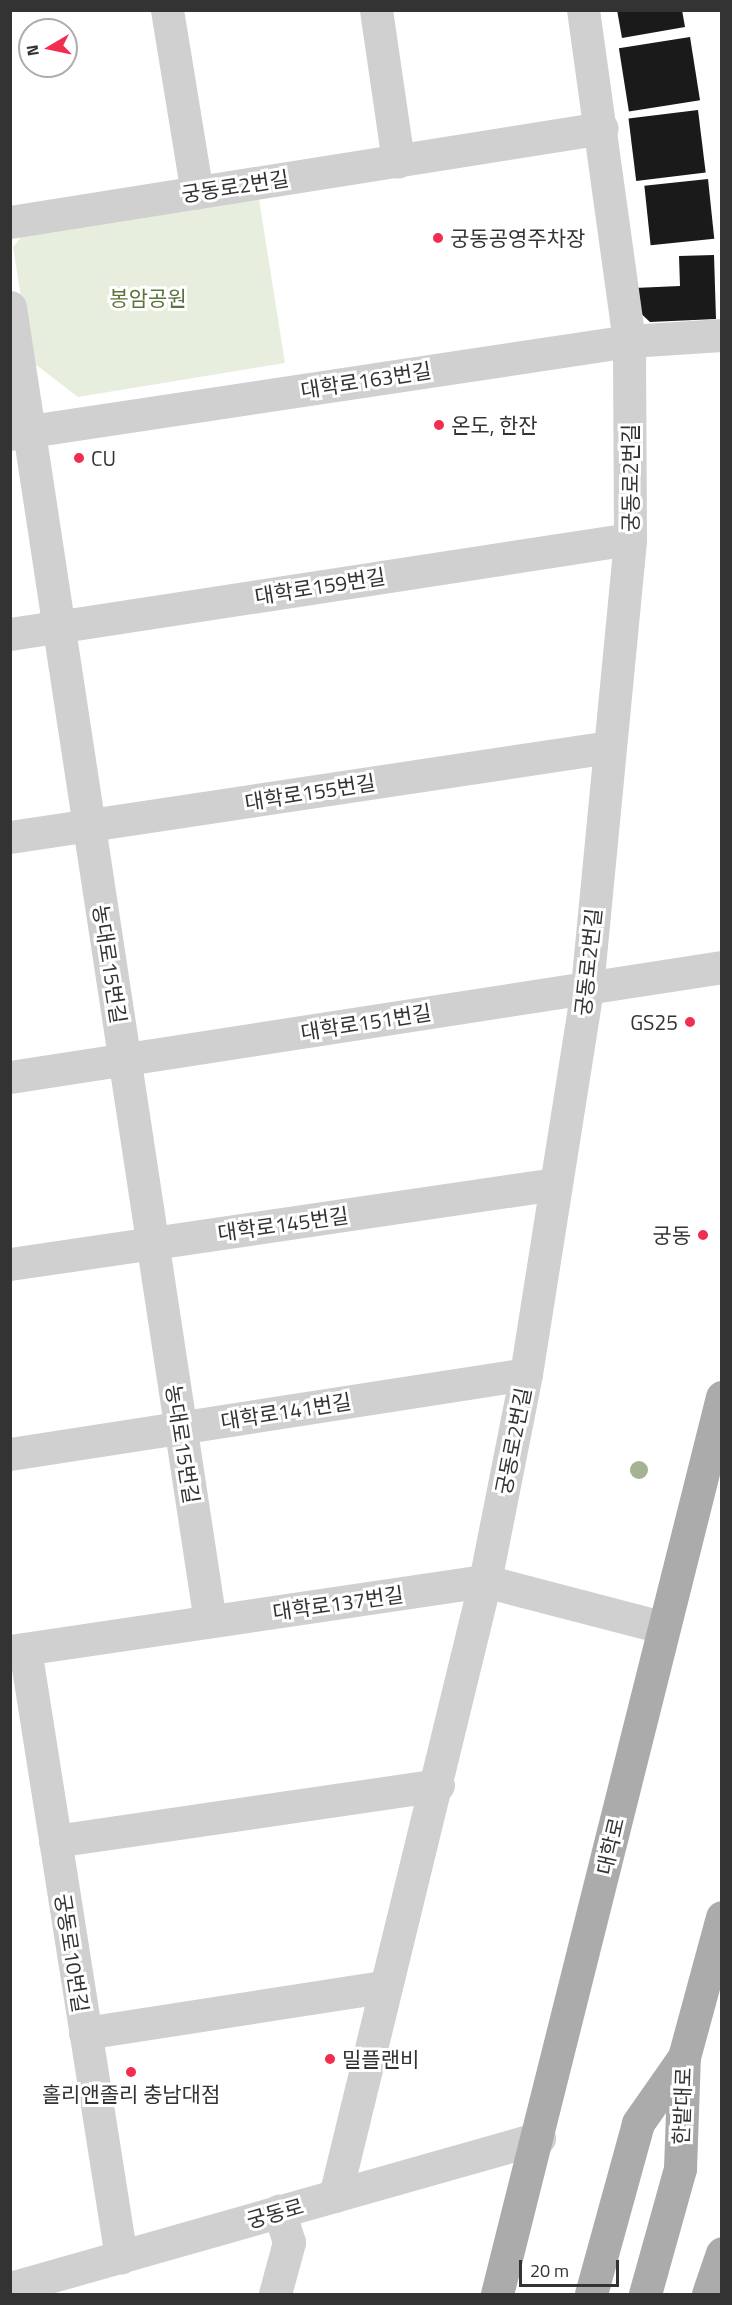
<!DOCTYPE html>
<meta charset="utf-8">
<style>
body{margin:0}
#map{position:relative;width:732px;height:2305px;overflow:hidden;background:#fff;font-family:"Titillium Web","Noto Sans KR",sans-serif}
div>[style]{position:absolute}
.green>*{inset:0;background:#e8eede}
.building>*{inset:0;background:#1a1a1a;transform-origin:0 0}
.minor>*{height:33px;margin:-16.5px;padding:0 16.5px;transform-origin:16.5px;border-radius:16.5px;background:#d0d0d0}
.major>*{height:33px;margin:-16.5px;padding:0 16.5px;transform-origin:16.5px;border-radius:16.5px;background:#ababab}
.trees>*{width:18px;height:18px;margin:-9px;border-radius:50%;background:#a5b294}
.dots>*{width:16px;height:16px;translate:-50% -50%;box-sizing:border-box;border:3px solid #fff;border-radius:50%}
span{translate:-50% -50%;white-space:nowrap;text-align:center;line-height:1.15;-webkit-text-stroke:6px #fff;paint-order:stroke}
.street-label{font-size:21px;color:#333}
.poi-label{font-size:21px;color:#333}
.left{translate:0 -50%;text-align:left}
.right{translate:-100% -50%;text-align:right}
.park-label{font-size:21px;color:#5b733c}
.frame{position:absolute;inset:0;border:12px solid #333;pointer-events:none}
.north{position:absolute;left:18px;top:18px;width:60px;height:60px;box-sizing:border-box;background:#fff;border:2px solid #adadad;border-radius:50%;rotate:261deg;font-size:16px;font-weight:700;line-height:24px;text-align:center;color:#333}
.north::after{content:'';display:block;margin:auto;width:21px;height:27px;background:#f12e50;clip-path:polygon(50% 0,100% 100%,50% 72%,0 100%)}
.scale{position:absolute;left:519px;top:2260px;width:100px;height:27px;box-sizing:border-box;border:3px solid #333;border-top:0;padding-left:8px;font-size:18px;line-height:21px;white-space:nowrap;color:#333;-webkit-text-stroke:4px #fff;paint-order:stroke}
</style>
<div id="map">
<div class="green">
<i style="clip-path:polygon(258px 193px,285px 363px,78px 397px,31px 361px,13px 247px,26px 231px)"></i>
</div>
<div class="building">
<i style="clip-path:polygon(617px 10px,682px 10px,685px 27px,622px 38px)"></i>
<i style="left:690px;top:37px;width:64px;height:72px;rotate:81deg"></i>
<i style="left:698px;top:110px;width:63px;height:70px;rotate:83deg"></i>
<i style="left:708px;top:179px;width:60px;height:64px;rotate:84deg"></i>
<i style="clip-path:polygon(714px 255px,716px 319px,650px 322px,635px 308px,634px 288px,680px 286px,679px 256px)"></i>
</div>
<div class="minor">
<i style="left:167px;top:10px;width:185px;rotate:80.7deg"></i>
<i style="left:376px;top:10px;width:153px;rotate:81.7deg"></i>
<i style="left:10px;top:222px;width:599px;rotate:-9.02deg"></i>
<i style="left:10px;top:307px;width:1329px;rotate:81.35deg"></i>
<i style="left:10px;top:434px;width:626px;rotate:-8.54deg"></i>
<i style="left:629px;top:341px;width:93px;rotate:-3.7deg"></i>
<i style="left:10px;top:634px;width:627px;rotate:-8.71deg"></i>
<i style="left:10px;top:837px;width:606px;rotate:-8.54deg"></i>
<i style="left:10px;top:1077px;width:720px;rotate:-8.78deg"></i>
<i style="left:10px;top:1264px;width:551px;rotate:-8.35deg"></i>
<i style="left:10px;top:1454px;width:522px;rotate:-8.81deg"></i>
<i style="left:25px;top:1649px;width:616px;rotate:81.03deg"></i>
<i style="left:10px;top:1651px;width:480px;rotate:-8.4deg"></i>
<i style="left:485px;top:1581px;width:183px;rotate:14.6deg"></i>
<i style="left:55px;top:1841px;width:387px;rotate:-8.3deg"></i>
<i style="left:85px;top:2033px;width:302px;rotate:-8.8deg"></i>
<i style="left:335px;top:2196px;width:633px;rotate:-76.29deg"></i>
<i style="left:485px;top:1581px;width:211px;rotate:-78.8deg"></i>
<i style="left:526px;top:1374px;width:392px;rotate:-81deg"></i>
<i style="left:587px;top:987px;width:450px;rotate:-84.5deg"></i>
<i style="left:630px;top:539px;width:198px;rotate:-90.3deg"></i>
<i style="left:629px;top:341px;width:334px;rotate:-97.9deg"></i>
<i style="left:10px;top:2288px;width:550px;rotate:-15.83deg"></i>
<i style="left:275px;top:2294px;width:54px;rotate:-74.9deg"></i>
<i style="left:289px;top:2242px;width:33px;rotate:-108deg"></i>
</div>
<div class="major">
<i style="left:497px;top:2294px;width:925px;rotate:-75.92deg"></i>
<i style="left:591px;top:2294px;width:177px;rotate:-74.6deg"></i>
<i style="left:638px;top:2123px;width:80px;rotate:-55.1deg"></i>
<i style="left:645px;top:2294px;width:130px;rotate:-74.4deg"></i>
<i style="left:680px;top:2169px;width:112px;rotate:-88deg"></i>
<i style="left:684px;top:2057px;width:145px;rotate:-74.8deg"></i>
<i style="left:708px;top:2294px;width:43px;rotate:-71.1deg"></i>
</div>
<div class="trees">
<i style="left:639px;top:1470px"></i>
</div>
<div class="dots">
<i style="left:438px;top:238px;background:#f12e50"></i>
<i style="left:439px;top:425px;background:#f12e50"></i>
<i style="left:79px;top:458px;background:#f12e50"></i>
<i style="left:690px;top:1022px;background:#f12e50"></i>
<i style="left:703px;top:1235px;background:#f12e50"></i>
<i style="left:330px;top:2059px;background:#f12e50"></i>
<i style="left:131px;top:2072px;background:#f12e50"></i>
</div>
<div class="street-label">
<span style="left:235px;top:186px;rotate:-9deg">궁동로2번길</span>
<span style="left:366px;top:380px;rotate:-9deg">대학로163번길</span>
<span style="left:630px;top:478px;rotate:-90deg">궁동로2번길</span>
<span style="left:320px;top:586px;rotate:-9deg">대학로159번길</span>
<span style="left:310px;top:792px;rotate:-9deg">대학로155번길</span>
<span style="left:588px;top:962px;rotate:-84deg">궁동로2번길</span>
<span style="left:110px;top:964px;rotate:81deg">농대로15번길</span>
<span style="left:366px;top:1022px;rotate:-9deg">대학로151번길</span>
<span style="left:283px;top:1224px;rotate:-8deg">대학로145번길</span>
<span style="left:286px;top:1411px;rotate:-9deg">대학로141번길</span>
<span style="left:513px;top:1441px;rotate:-79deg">궁동로2번길</span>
<span style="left:183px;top:1444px;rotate:81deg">농대로15번길</span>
<span style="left:338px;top:1603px;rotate:-8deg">대학로137번길</span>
<span style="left:610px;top:1846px;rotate:-77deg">대학로</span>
<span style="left:72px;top:1953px;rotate:81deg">궁동로10번길</span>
<span style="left:682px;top:2106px;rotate:-88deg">한밭대로</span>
<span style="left:275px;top:2213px;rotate:-16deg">궁동로</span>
</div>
<div class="poi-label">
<span class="left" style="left:450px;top:238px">궁동공영주차장</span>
<span class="left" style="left:451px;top:425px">온도, 한잔</span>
<span class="left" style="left:91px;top:458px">CU</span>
<span class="right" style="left:678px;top:1022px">GS25</span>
<span class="right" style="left:691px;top:1235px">궁동</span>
<span class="left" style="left:342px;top:2059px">밀플랜비</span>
<span style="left:131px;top:2094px">홀리앤졸리 충남대점</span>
</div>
<div class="park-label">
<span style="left:148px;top:298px">봉암공원</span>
</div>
<div class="frame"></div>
<div class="north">N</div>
<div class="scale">20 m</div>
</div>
